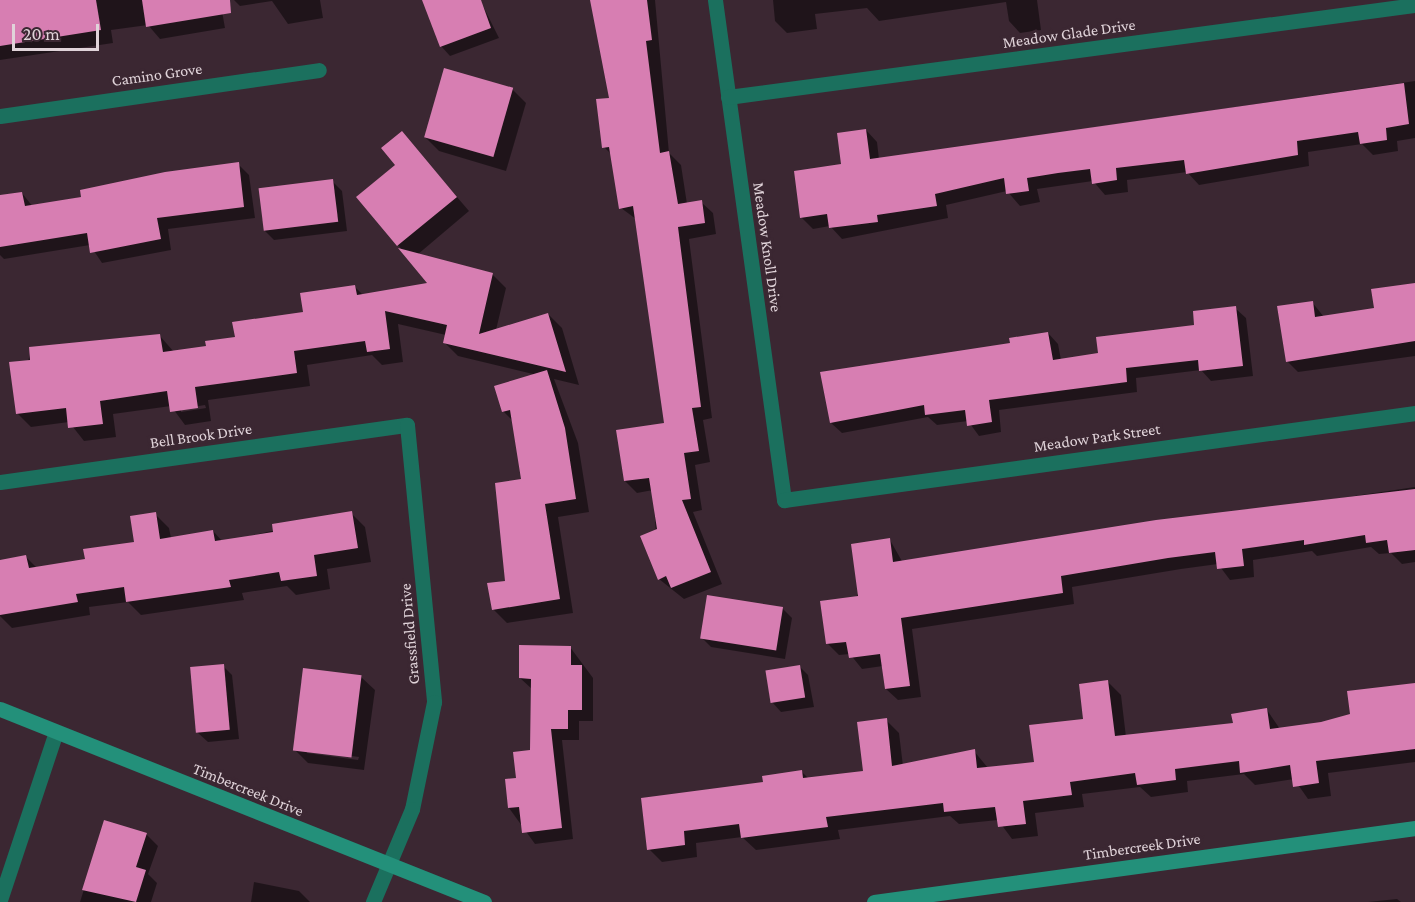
<!DOCTYPE html>
<style>
body{margin:0}
#map{position:relative;width:1415px;height:902px;overflow:hidden;background:#3b2732;font-family:"Crimson Pro",serif}
div>[style]{position:absolute}
.shadow>*{inset:0;background:#0007}
.building>*{inset:0;background:#d77eb2;transform-origin:0 0}
.street>*{height:15px;margin:-7.5px;padding:0 7.5px;transform-origin:7.5px;border-radius:7.5px;background:#1b705e}
.secondary>*{height:15px;margin:-7.5px;padding:0 7.5px;transform-origin:7.5px;border-radius:7.5px;background:#23907a}
span{translate:-50% -50%;white-space:nowrap;text-align:center;line-height:1.15;-webkit-text-stroke:6px #3b2732;paint-order:stroke}
.street-label{font-size:16px;color:#e0d3d9}
.scale{position:absolute;left:12px;top:24px;width:87px;height:27px;box-sizing:border-box;border:3px solid #e0d3d9;border-top:0;padding-left:8px;font-size:18px;line-height:21px;white-space:nowrap;color:#e0d3d9;-webkit-text-stroke:4px #3b2732;paint-order:stroke}
</style>
<div id="map">
<div class="shadow">
<i style="clip-path:polygon(0 0,220px 0,225px 28px,160px 39px,148px 25px,111px 30px,113px 43px,0 60px)"></i>
<i style="clip-path:polygon(234px 0,320px 0,323px 18px,288px 24px,272px 1px,240px 6px)"></i>
<i style="clip-path:polygon(424px 0,481px 2px,499px 38px,450px 56px,441px 46px)"></i>
<i style="clip-path:polygon(591px 0,655px 0,669px 153px,681px 165px,687px 204px,701px 202px,713px 213px,716px 234px,689px 239px,712px 418px,703px 420px,710px 462px,695px 465px,702px 510px,693px 512px,722px 584px,684px 599px,659px 579px,653px 490px,637px 493px,625px 481px,665px 424px,636px 219px,621px 208px,612px 155px,604px 147px,611px 99px)"></i>
<i style="clip-path:polygon(773px 0,1037px 0,1041px 30px,1020px 33px,1009px 21px,1006px 2px,879px 21px,867px 8px,815px 14px,817px 29px,787px 33px,775px 21px)"></i>
<i style="clip-path:polygon(1415px 81px,1415px 138px,1397px 141px,1398px 151px,1373px 155px,1362px 144px,1308px 152px,1309px 166px,1199px 185px,1187px 172px,1127px 180px,1128px 192px,1105px 195px,1093px 181px,1037px 189px,1040px 202px,1020px 206px,1007px 191px,946px 205px,948px 218px,842px 239px,830px 226px,813px 229px,801px 217px,866px 130px,877px 142px,879px 159px)"></i>
<i style="clip-path:polygon(512px 89px,526px 103px,506px 171px,439px 151px,425px 137px)"></i>
<i style="clip-path:polygon(evenodd,402px 133px,469px 211px,417px 255px,493px 275px,506px 288px,496px 330px,548px 314px,562px 328px,579px 385px,554px 379px,578px 443px,589px 512px,558px 517px,573px 613px,507px 623px,493px 609px,506px 582px,522px 480px,513px 421px,503px 411px,537px 375px,458px 356px,445px 343px,446px 335px,398px 324px,403px 362px,382px 365px,372px 355px,307px 365px,310px 386px,208px 400px,211px 421px,185px 425px,171px 406px,113px 414px,116px 437px,84px 441px,69px 422px,31px 427px,17px 413px,31px 348px,160px 336px,174px 352px,208px 347px,305px 313px,355px 287px,363px 295px,430px 284px,398px 245px,402px 133px,205px 405px,206px 408px,181px 412px,181px 409px,205px 405px)"></i>
<i style="clip-path:polygon(238px 164px,249px 175px,255px 218px,168px 229px,171px 250px,102px 263px,90px 245px,4px 259px,0 255px,0 197px,22px 193px,33px 207px)"></i>
<i style="clip-path:polygon(332px 181px,342px 191px,347px 231px,274px 240px,264px 230px)"></i>
<i style="clip-path:polygon(1415px 284px,1415px 356px,1298px 372px,1287px 361px,1312px 302px,1324px 317px,1376px 309px)"></i>
<i style="clip-path:polygon(1235px 308px,1246px 318px,1253px 376px,1211px 381px,1201px 370px,1136px 378px,1137px 392px,999px 410px,1001px 432px,979px 436px,968px 421px,937px 425px,928px 417px,842px 433px,831px 423px,1048px 333px,1058px 344px,1061px 360px,1100px 354px,1196px 326px)"></i>
<i style="clip-path:polygon(1415px 487px,1415px 562px,1402px 564px,1391px 553px,1379px 554px,1371px 547px,1317px 556px,1312px 551px,1253px 560px,1254px 577px,1230px 580px,1218px 564px,1181px 569px,1072px 587px,1074px 604px,912px 629px,921px 697px,898px 700px,886px 689px,883px 666px,862px 669px,850px 654px,839px 655px,828px 644px,890px 540px,903px 563px)"></i>
<i style="clip-path:polygon(351px 513px,365px 527px,371px 562px,327px 569px,330px 589px,296px 595px,287px 586px,242px 593px,244px 600px,141px 615px,128px 602px,89px 607px,90px 615px,12px 628px,0 616px,0 561px,26px 557px,37px 568px,86px 560px,135px 543px,155px 514px,169px 528px,171px 538px,213px 531px,223px 542px)"></i>
<i style="clip-path:polygon(782px 608px,792px 618px,785px 659px,711px 647px,702px 638px)"></i>
<i style="clip-path:polygon(570px 647px,593px 678px,593px 721px,579px 721px,579px 740px,562px 740px,573px 839px,535px 844px,509px 808px,531px 751px,533px 690px,520px 678px)"></i>
<i style="clip-path:polygon(223px 666px,232px 675px,239px 739px,208px 742px,198px 733px)"></i>
<i style="clip-path:polygon(799px 666px,808px 675px,814px 707px,781px 712px,772px 702px)"></i>
<i style="clip-path:polygon(evenodd,361px 677px,375px 690px,364px 770px,308px 763px,294px 749px,361px 677px,307px 750px,359px 757px,358px 760px,307px 753px,307px 750px)"></i>
<i style="clip-path:polygon(1108px 682px,1121px 695px,1126px 737px,1234px 724px,1267px 710px,1280px 729px,1321px 723px,1352px 715px,1415px 684px,1415px 762px,1328px 773px,1331px 796px,1308px 799px,1294px 779px,1255px 785px,1244px 774px,1187px 781px,1188px 792px,1151px 797px,1140px 787px,1082px 794px,1084px 807px,1035px 813px,1038px 836px,1012px 839px,998px 820px,959px 824px,950px 816px,838px 830px,840px 839px,756px 850px,742px 837px,696px 843px,697px 857px,662px 862px,649px 849px,764px 784px,802px 772px,809px 779px,864px 772px,886px 720px,899px 733px,903px 766px,974px 751px,988px 768px,1035px 763px,1085px 720px)"></i>
<i style="clip-path:polygon(105px 822px,146px 834px,158px 846px,148px 874px,157px 883px,151px 902px,80px 902px)"></i>
<i style="clip-path:polygon(254px 882px,299px 891px,310px 902px,251px 902px)"></i>
<i style="clip-path:polygon(1397px 899px,1401px 902px,1368px 902px)"></i>
</div>
<div class="building">
<i style="clip-path:polygon(0 0,96px 0,101px 30px,0 46px)"></i>
<i style="clip-path:polygon(142px 0,230px 0,231px 13px,146px 27px)"></i>
<i style="clip-path:polygon(422px 0,481px 0,491px 28px,440px 47px)"></i>
<i style="clip-path:polygon(590px 0,647px 0,652px 40px,646px 41px,660px 153px,669px 151px,678px 204px,702px 200px,705px 223px,678px 227px,701px 407px,692px 408px,699px 451px,684px 453px,691px 499px,682px 500px,711px 572px,671px 588px,666px 576px,658px 580px,640px 536px,657px 529px,649px 478px,624px 481px,616px 430px,664px 423px,633px 206px,619px 209px,609px 147px,602px 148px,596px 99px,609px 98px)"></i>
<i style="left:444px;top:68px;width:72px;height:72px;rotate:16deg"></i>
<i style="clip-path:polygon(1404px 83px,1409px 124px,1386px 128px,1387px 140px,1360px 144px,1358px 132px,1297px 141px,1298px 155px,1186px 174px,1184px 160px,1116px 168px,1117px 180px,1092px 184px,1090px 169px,1058px 173px,1027px 178px,1029px 191px,1006px 194px,1004px 178px,935px 194px,937px 206px,877px 215px,878px 222px,829px 228px,827px 214px,800px 218px,794px 171px,841px 164px,837px 133px,866px 129px,870px 159px)"></i>
<i style="clip-path:polygon(402px 131px,457px 197px,397px 246px,356px 197px,395px 165px,381px 148px)"></i>
<i style="clip-path:polygon(239px 162px,244px 207px,157px 218px,161px 239px,90px 253px,87px 233px,0 247px,0 195px,22px 192px,25px 206px,81px 197px,80px 190px,165px 172px)"></i>
<i style="left:333px;top:179px;width:43px;height:75px;rotate:83deg"></i>
<i style="clip-path:polygon(398px 248px,493px 273px,479px 334px,548px 313px,566px 372px,443px 343px,447px 325px,385px 311px,390px 349px,367px 352px,365px 341px,294px 351px,297px 373px,195px 387px,198px 408px,170px 412px,167px 391px,100px 401px,103px 424px,68px 428px,66px 408px,16px 414px,9px 362px,30px 360px,29px 347px,160px 334px,163px 352px,206px 346px,205px 341px,235px 337px,232px 322px,303px 312px,300px 293px,355px 285px,357px 295px,427px 283px)"></i>
<i style="clip-path:polygon(1415px 283px,1415px 341px,1286px 362px,1277px 306px,1313px 301px,1315px 317px,1374px 308px,1371px 289px)"></i>
<i style="clip-path:polygon(1236px 306px,1243px 366px,1199px 371px,1198px 360px,1126px 368px,1127px 382px,989px 400px,992px 422px,967px 426px,965px 410px,925px 415px,924px 405px,830px 423px,820px 372px,1010px 343px,1009px 338px,1048px 332px,1053px 360px,1098px 353px,1096px 337px,1194px 325px,1193px 311px)"></i>
<i style="clip-path:polygon(547px 370px,565px 428px,576px 499px,545px 504px,560px 599px,492px 610px,487px 583px,505px 581px,495px 483px,521px 479px,510px 410px,502px 412px,494px 386px)"></i>
<i style="clip-path:polygon(1415px 489px,1415px 550px,1389px 553px,1387px 540px,1366px 543px,1365px 535px,1304px 545px,1304px 540px,1242px 549px,1244px 566px,1217px 569px,1215px 552px,1168px 558px,1061px 576px,1063px 593px,901px 618px,910px 686px,885px 689px,880px 654px,849px 658px,846px 642px,826px 644px,820px 601px,858px 596px,851px 544px,890px 538px,893px 562px,1156px 520px)"></i>
<i style="clip-path:polygon(352px 511px,358px 548px,314px 555px,317px 576px,281px 581px,279px 572px,229px 580px,231px 587px,126px 602px,124px 587px,76px 594px,78px 602px,0 615px,0 560px,26px 555px,29px 568px,85px 559px,83px 549px,134px 542px,130px 516px,156px 512px,160px 539px,213px 530px,215px 541px,273px 532px,272px 524px)"></i>
<i style="left:707px;top:595px;width:77px;height:44px;rotate:9deg"></i>
<i style="clip-path:polygon(519px 645px,571px 646px,571px 665px,582px 665px,582px 710px,568px 710px,568px 729px,551px 729px,562px 828px,522px 833px,519px 807px,508px 808px,505px 779px,516px 778px,513px 752px,530px 750px,531px 679px,519px 678px)"></i>
<i style="left:224px;top:664px;width:66px;height:34px;rotate:85deg"></i>
<i style="left:800px;top:665px;width:33px;height:35px;rotate:81deg"></i>
<i style="left:303px;top:668px;width:59px;height:83px;rotate:7deg"></i>
<i style="clip-path:polygon(1108px 680px,1115px 736px,1233px 723px,1231px 714px,1267px 708px,1270px 729px,1321px 722px,1350px 714px,1347px 691px,1415px 683px,1415px 749px,1316px 761px,1319px 783px,1293px 787px,1290px 765px,1240px 773px,1239px 761px,1175px 769px,1176px 780px,1137px 785px,1135px 773px,1070px 782px,1072px 795px,1023px 801px,1026px 824px,998px 827px,995px 807px,944px 812px,943px 803px,826px 817px,828px 827px,741px 838px,739px 824px,684px 831px,685px 845px,647px 850px,641px 798px,763px 782px,762px 776px,802px 770px,803px 778px,863px 771px,857px 722px,887px 718px,892px 766px,975px 749px,977px 768px,1034px 762px,1029px 725px,1083px 719px,1079px 684px)"></i>
<i style="clip-path:polygon(104px 820px,147px 833px,136px 867px,146px 870px,136px 902px,82px 890px)"></i>
</div>
<div class="street">
<i style="left:715px;top:0;width:505px;rotate:82.14deg"></i>
<i style="left:784px;top:500px;width:637px;rotate:-7.85deg"></i>
<i style="left:728px;top:97px;width:693px;rotate:-7.63deg"></i>
<i style="left:0;top:116px;width:322px;rotate:-8.2deg"></i>
<i style="left:0;top:482px;width:411px;rotate:-8deg"></i>
<i style="left:407px;top:425px;width:278px;rotate:84.4deg"></i>
<i style="left:434px;top:702px;width:109px;rotate:101.6deg"></i>
<i style="left:412px;top:809px;width:101px;rotate:112.8deg"></i>
<i style="left:0;top:900px;width:177px;rotate:-71.6deg"></i>
</div>
<div class="secondary">
<i style="left:0;top:709px;width:521px;rotate:21.74deg"></i>
<i style="left:874px;top:902px;width:546px;rotate:-7.79deg"></i>
</div>
<div class="street-label">
<span style="left:1069px;top:34px;rotate:-8deg">Meadow Glade Drive</span>
<span style="left:157px;top:75px;rotate:-8deg">Camino Grove</span>
<span style="left:767px;top:247px;rotate:82deg">Meadow Knoll Drive</span>
<span style="left:201px;top:436px;rotate:-8deg">Bell Brook Drive</span>
<span style="left:1097px;top:438px;rotate:-8deg">Meadow Park Street</span>
<span style="left:410px;top:634px;rotate:-95deg">Grassfield Drive</span>
<span style="left:248px;top:790px;rotate:22deg">Timbercreek Drive</span>
<span style="left:1142px;top:847px;rotate:-8deg">Timbercreek Drive</span>
</div>
<div class="scale">20 m</div>
</div>
